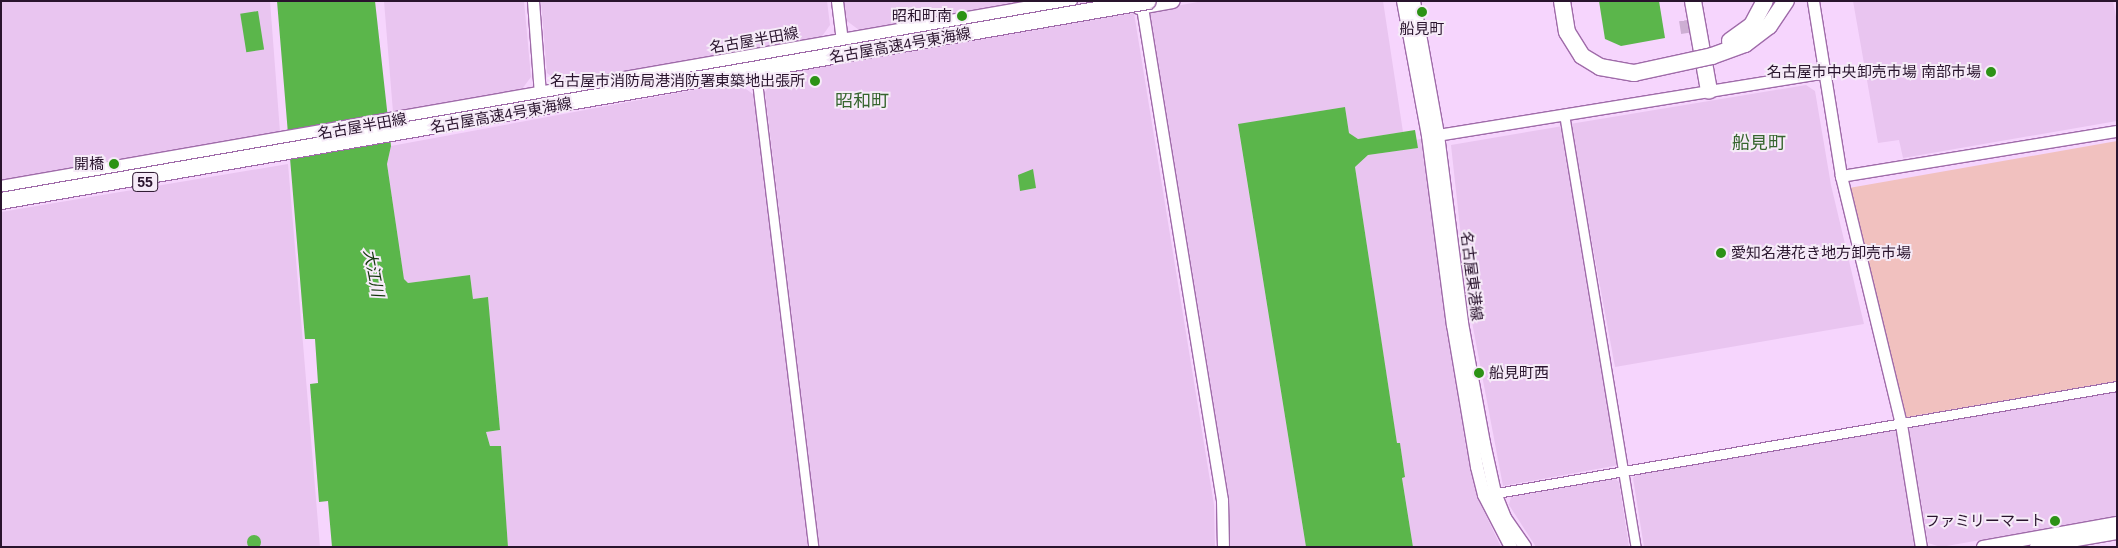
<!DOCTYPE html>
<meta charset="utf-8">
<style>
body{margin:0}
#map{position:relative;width:2118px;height:548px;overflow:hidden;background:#f6d5fd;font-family:Helvetica,"Noto Sans JP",sans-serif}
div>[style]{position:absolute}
.built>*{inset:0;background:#e9c5f0}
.green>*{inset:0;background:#f1c1bf}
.water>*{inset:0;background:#5bb64b;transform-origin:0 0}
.round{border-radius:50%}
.motorway-tunnel>*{height:16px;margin-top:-8px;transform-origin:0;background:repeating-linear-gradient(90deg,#cdaed3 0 16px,transparent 0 24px)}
.roads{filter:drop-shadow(1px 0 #9f6ba9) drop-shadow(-1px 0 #9f6ba9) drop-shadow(0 1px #9f6ba9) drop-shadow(0 -1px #9f6ba9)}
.minor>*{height:9px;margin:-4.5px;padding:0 4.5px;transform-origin:4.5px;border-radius:4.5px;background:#fff}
.tertiary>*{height:11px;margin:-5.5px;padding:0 5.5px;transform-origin:5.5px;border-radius:5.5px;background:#fff}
.secondary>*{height:12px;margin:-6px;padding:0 6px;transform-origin:6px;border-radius:6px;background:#fff}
.primary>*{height:14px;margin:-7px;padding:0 7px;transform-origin:7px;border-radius:7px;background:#fff}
.motorway>*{height:16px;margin:-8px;padding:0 8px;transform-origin:8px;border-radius:8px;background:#fff}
.bridges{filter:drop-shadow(1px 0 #9f6ba9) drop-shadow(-1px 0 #9f6ba9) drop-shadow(0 1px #9f6ba9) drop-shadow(0 -1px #9f6ba9)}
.motorway-bridge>*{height:16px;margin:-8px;padding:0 8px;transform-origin:8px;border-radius:8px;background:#fff}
.dots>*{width:14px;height:14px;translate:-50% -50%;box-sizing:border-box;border:2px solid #f6ebf8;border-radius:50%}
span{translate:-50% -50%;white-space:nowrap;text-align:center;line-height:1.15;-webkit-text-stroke:4px #f6ebf8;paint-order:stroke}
.shield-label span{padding:1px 4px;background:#f6ebf8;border:1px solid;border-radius:4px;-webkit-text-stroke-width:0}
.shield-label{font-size:14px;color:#29142d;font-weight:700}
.poi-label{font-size:15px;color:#29142d}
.right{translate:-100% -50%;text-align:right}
.left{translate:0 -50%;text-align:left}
.street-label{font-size:15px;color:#29142d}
.water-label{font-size:16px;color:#13370c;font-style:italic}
.quarter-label{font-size:18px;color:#36652e}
.frame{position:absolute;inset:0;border:2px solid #29142d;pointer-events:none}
</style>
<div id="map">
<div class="built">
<i style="clip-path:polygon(1px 1px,270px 1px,280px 132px,1px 180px)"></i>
<i style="clip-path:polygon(384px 1px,524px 1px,531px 77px,522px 89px,393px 112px)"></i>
<i style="clip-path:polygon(541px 1px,827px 1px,830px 25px,818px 42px,564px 86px,547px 73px)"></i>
<i style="clip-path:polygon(844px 1px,1024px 1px,859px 30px,847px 21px)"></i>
<i style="clip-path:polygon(1203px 1px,1383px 1px,1403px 132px,1358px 139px,1349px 133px,1345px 107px,1238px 125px,1306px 547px,1230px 547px,1149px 11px)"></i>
<i style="clip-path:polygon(1853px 1px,2113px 1px,2117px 22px,2117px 121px,1903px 158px,1899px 140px,1878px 143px)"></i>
<i style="clip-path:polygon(1134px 13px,1214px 505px,1215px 547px,819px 547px,765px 92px,777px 75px)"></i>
<i style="clip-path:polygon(737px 82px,754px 95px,809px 547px,508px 547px,501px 446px,490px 446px,486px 432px,500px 430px,488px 297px,473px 299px,470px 275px,408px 283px,404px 279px,387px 164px,391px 146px)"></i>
<i style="clip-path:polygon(1806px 85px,1815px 91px,1831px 185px,1864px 324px,1615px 367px,1570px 124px)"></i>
<i style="clip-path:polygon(1563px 126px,1619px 465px,1503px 486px,1468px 301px,1451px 145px)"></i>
<i style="clip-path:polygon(1425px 138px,1441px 269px,1438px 270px,1466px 447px,1481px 505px,1501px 547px,1413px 547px,1402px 477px,1405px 477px,1400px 443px,1397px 444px,1355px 167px,1368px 155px,1418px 148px,1416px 140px)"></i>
<i style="clip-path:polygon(288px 164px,320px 547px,1px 547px,1px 212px)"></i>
<i style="clip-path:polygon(2117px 391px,2117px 516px,1941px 547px,1928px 543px,1909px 430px,1911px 427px)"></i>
<i style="clip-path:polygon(1893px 430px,1898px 434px,1916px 547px,1644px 547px,1633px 478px,1638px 474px)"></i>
<i style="clip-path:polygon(1615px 479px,1619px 482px,1629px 547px,1536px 547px,1509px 505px,1511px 497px)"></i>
</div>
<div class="green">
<i style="clip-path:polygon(2117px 141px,2117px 381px,1907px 417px,1902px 413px,1849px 188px)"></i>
</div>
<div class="water">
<i style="clip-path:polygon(277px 1px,375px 1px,391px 146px,387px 164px,404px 279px,408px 283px,470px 275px,473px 299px,488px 297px,500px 430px,486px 432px,490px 446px,501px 446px,508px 547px,332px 547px,328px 501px,319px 502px,310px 384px,318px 383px,315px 339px,305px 339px)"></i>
<i style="clip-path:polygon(1599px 1px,1659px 1px,1665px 38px,1621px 46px,1605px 39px)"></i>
<i style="left:258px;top:11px;width:39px;height:18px;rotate:81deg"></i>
<i style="clip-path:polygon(1345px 107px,1349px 133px,1358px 139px,1415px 130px,1418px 148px,1368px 155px,1355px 167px,1397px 443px,1400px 443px,1405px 477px,1402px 478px,1413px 547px,1306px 547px,1238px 124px)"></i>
<i style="clip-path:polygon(1033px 169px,1036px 188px,1020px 191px,1018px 175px)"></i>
<i class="round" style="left:247px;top:535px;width:14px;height:14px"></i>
</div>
<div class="motorway-tunnel">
<i style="left:1687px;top:20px;width:13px;rotate:81deg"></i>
</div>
<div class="roads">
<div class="minor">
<i style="left:755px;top:65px;width:485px;rotate:83.1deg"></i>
<i style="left:1564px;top:114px;width:439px;rotate:80.6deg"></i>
<i style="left:1491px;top:494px;width:635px;rotate:-9.79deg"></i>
</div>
<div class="tertiary">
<i style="left:533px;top:1px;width:93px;rotate:85.7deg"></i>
<i style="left:837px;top:1px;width:40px;rotate:82.9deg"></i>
<i style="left:1141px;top:1px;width:506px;rotate:80.78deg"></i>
<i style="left:1222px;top:500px;width:47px;rotate:88.8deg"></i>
<i style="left:1813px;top:1px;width:177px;rotate:80.9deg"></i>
<i style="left:1841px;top:176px;width:255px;rotate:76.4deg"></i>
<i style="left:1901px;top:424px;width:125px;rotate:80.8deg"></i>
<i style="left:1431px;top:136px;width:398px;rotate:-9.2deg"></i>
<i style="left:1841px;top:176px;width:280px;rotate:-9.3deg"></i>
</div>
<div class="secondary">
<i style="left:1403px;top:1px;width:137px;rotate:79.5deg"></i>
<i style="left:1428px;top:136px;width:191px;rotate:82.5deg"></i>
<i style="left:1453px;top:325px;width:144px;rotate:80.4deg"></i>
<i style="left:1477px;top:467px;width:29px;rotate:76deg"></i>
<i style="left:1484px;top:495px;width:59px;rotate:62.6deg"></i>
<i style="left:1414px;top:1px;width:136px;rotate:79.8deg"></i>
<i style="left:1438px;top:135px;width:190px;rotate:82.7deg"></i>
<i style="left:1462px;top:323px;width:122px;rotate:79.6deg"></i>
<i style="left:1484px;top:443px;width:51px;rotate:77.6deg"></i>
<i style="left:1495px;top:493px;width:27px;rotate:68deg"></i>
<i style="left:1505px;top:518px;width:35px;rotate:55deg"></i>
<i style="left:1983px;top:547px;width:136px;rotate:-10.2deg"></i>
<i style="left:2036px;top:547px;width:82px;rotate:-9.8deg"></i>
</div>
<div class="primary">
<i style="left:1139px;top:7px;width:34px;rotate:-10deg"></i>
<i style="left:1px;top:188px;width:1085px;rotate:-9.92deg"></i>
</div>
<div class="motorway">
<i style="left:1693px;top:1px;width:91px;rotate:79.9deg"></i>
</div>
</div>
<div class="bridges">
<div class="motorway-bridge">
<i style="left:1562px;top:1px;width:31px;rotate:81deg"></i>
<i style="left:1567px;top:32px;width:28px;rotate:58deg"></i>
<i style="left:1582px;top:56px;width:21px;rotate:31deg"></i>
<i style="left:1600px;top:67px;width:35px;rotate:10deg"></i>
<i style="left:1634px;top:73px;width:80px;rotate:-12.3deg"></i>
<i style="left:1712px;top:56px;width:35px;rotate:-20deg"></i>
<i style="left:1745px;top:44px;width:30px;rotate:-37deg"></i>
<i style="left:1769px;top:26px;width:30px;rotate:-56deg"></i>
<i style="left:1730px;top:41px;width:27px;rotate:-36deg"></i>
<i style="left:1752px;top:25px;width:27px;rotate:-62deg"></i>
<i style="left:1px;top:201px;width:1164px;rotate:-9.89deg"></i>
</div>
</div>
<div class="dots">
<i style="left:1422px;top:12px;background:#2c9215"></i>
<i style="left:962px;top:16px;background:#2c9215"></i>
<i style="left:1991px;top:72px;background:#2c9215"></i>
<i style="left:815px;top:81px;background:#2c9215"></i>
<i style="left:114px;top:164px;background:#2c9215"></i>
<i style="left:1721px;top:253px;background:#2c9215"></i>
<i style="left:1479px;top:373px;background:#2c9215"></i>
<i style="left:2055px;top:521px;background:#2c9215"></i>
</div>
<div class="shield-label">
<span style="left:145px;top:182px">55</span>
</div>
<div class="poi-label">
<span class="right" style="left:952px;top:16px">昭和町南</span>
<span style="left:1422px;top:29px">船見町</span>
<span class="right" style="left:1981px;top:72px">名古屋市中央卸売市場 南部市場</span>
<span class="right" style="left:805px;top:81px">名古屋市消防局港消防署東築地出張所</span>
<span class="right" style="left:104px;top:164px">開橋</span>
<span class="left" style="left:1731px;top:253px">愛知名港花き地方卸売市場</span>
<span class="left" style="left:1489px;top:373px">船見町西</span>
<span class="right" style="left:2045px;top:521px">ファミリーマート</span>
</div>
<div class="street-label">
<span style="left:754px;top:40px;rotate:-10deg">名古屋半田線</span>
<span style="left:900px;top:45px;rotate:-10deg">名古屋高速4号東海線</span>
<span style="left:501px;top:115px;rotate:-10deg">名古屋高速4号東海線</span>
<span style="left:362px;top:126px;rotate:-10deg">名古屋半田線</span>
<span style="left:1472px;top:276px;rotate:83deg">名古屋東港線</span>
</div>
<div class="water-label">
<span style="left:373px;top:273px;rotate:79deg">大江川</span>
</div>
<div class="quarter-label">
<span style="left:862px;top:101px">昭和町</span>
<span style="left:1759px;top:143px">船見町</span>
</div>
<div class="frame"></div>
</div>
